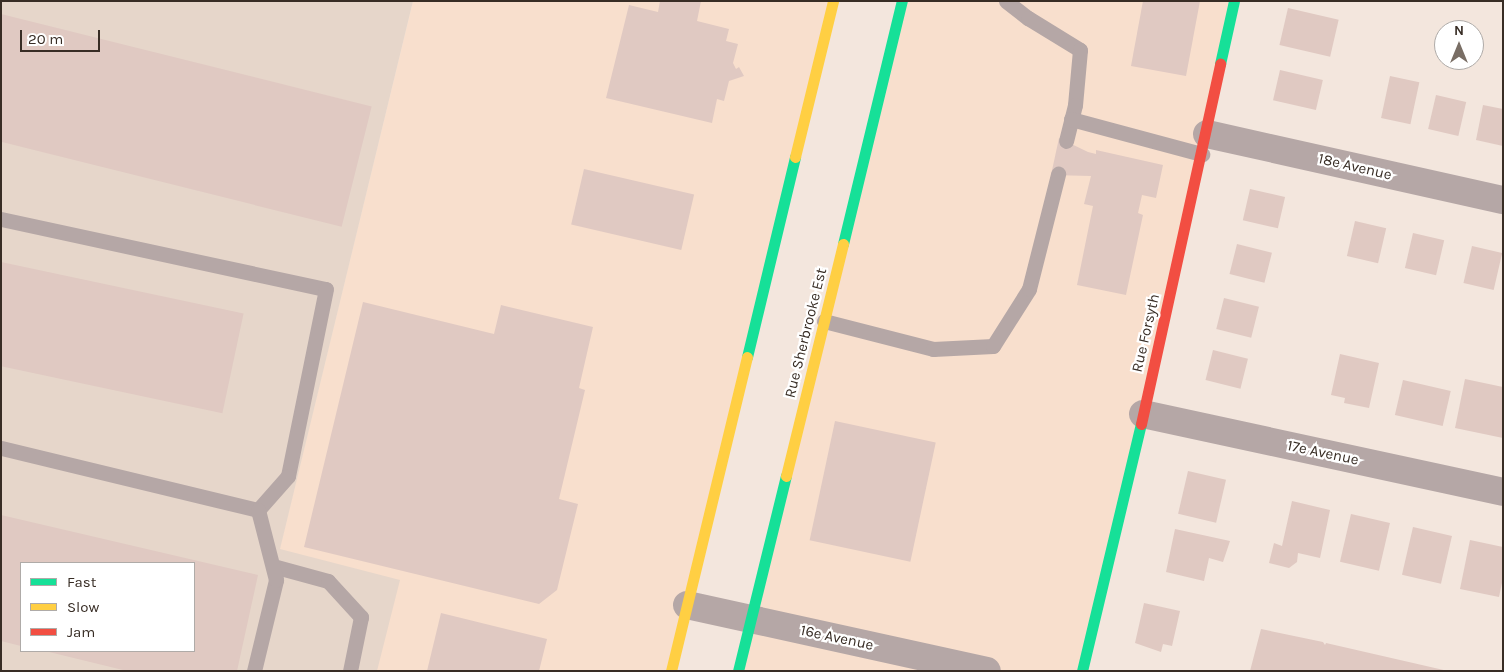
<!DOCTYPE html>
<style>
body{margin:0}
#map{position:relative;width:1504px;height:672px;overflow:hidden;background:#f3e6dd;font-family:Karla,sans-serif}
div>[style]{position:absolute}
.built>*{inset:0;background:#f8dfcd}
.industrial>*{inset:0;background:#e6d6ca}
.building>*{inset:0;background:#e0c9c2;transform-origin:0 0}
.lane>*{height:15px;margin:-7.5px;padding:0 7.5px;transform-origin:7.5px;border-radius:7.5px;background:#b5a7a6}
.street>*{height:28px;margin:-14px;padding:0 14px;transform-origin:14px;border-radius:14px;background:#b5a7a6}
.fast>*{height:11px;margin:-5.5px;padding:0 5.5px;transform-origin:5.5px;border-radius:5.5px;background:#16e098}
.slow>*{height:11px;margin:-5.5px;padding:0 5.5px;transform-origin:5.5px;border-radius:5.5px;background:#ffcf43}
.jam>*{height:11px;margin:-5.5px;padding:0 5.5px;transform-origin:5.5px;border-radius:5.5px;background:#f24e42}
span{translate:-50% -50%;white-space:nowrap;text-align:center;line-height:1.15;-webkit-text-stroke:4.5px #fff;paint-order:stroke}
.street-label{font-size:15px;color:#382d25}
.frame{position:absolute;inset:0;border:2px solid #382d25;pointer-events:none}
.legend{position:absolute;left:20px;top:562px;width:175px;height:90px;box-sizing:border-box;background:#fff;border:1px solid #afaba8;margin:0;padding:6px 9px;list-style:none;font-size:15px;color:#382d25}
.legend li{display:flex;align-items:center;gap:10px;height:25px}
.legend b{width:25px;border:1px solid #afaba8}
.north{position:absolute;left:1434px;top:20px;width:50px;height:50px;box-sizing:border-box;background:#fff;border:1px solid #afaba8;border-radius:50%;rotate:0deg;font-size:14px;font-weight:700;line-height:20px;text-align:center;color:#382d25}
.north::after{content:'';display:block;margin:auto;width:18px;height:22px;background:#796e65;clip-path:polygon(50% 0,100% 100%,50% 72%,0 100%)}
.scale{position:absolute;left:20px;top:30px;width:80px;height:22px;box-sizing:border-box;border:2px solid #382d25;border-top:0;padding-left:6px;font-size:15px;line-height:18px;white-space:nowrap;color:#382d25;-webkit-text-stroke:4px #fff;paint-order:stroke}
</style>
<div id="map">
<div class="built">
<i style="clip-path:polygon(413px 1px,832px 1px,670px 671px,376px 671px,274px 572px)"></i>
<i style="clip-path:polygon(902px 1px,1234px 1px,1082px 671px,739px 671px)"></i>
</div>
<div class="industrial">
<i style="clip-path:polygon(evenodd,1px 1px,413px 1px,280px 549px,400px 580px,377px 671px,1px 671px,1px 1px,21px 563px,194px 563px,194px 651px,21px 651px,21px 563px)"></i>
</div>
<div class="building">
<i style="clip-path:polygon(660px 1px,701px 1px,697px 21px,729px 29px,726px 41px,738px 44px,733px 63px,736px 69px,739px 67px,744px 76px,729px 81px,724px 101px,717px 99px,712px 123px,606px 98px,629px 5px,658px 12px)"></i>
<i style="clip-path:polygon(1143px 1px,1200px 1px,1186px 76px,1131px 66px)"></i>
<i style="left:1288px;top:8px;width:52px;height:38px;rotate:13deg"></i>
<i style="left:1px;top:14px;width:382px;height:124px;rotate:14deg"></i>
<i style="left:1280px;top:70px;width:44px;height:31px;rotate:13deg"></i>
<i style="left:1390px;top:76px;width:30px;height:43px;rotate:12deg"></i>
<i style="left:1436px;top:95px;width:31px;height:35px;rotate:13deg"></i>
<i style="clip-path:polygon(1483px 105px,1503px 109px,1503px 146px,1476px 140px)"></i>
<i style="clip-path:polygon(1059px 138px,1088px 152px,1096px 154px,1096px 150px,1163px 165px,1156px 198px,1142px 195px,1138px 213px,1143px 215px,1126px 295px,1077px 285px,1093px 206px,1084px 204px,1091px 176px,1051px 175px)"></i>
<i style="left:584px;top:169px;width:113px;height:57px;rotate:13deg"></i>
<i style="left:1250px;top:189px;width:36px;height:32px;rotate:13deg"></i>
<i style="left:1355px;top:221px;width:32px;height:36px;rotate:13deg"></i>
<i style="left:1413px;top:233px;width:32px;height:36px;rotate:13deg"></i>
<i style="left:1237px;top:244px;width:36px;height:31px;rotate:14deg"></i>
<i style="left:1472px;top:246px;width:31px;height:38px;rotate:13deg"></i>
<i style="left:1px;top:262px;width:248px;height:102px;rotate:12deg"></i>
<i style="left:1224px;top:298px;width:36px;height:32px;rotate:14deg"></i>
<i style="clip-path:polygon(363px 302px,494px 334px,501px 305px,593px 327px,579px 388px,585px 390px,559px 499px,578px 504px,557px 590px,539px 604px,304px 547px)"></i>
<i style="left:1213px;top:350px;width:36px;height:31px;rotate:14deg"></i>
<i style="clip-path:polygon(1340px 354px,1379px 363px,1369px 408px,1344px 403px,1345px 398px,1331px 395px)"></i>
<i style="clip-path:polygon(1465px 379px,1503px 387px,1503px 438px,1455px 428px)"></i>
<i style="left:1403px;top:380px;width:49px;height:36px;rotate:13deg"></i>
<i style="left:835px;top:421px;width:103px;height:122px;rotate:12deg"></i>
<i style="left:1188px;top:471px;width:39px;height:44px;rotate:13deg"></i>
<i style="clip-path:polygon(1292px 501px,1330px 510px,1320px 558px,1298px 553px,1297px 562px,1289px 568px,1269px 563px,1274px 543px,1282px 546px)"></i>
<i style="left:1351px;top:514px;width:40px;height:49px;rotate:13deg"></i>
<i style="clip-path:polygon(1px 515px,258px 575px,237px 671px,127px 671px,45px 651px,194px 651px,194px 563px,21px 563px,21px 646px,1px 641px)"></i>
<i style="left:1413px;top:527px;width:40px;height:49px;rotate:13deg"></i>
<i style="clip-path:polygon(1175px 529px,1230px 541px,1223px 562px,1209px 558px,1204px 581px,1166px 572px)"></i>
<i style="clip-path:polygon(1470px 540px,1503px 547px,1503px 578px,1499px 597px,1460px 589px)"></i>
<i style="clip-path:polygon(1144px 603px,1180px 611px,1172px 646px,1163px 644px,1161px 652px,1135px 643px)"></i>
<i style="clip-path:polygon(441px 613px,547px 639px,539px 671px,427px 671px)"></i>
<i style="clip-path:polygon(1261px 629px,1323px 642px,1325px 645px,1326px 643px,1448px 671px,1250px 671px)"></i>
</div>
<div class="lane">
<i style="left:1006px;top:1px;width:28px;rotate:38deg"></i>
<i style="left:1028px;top:18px;width:61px;rotate:31.6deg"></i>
<i style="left:1080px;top:50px;width:55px;rotate:95.2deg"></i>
<i style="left:1075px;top:105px;width:37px;rotate:104deg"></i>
<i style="left:1071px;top:119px;width:136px;rotate:15deg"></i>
<i style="left:1px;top:219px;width:332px;rotate:12.2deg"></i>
<i style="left:326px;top:289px;width:191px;rotate:101.5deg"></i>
<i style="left:288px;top:476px;width:45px;rotate:131.4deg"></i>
<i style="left:258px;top:510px;width:264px;rotate:-166.4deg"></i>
<i style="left:824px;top:321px;width:113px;rotate:14.4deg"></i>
<i style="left:933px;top:349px;width:60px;rotate:-2.9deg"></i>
<i style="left:993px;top:346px;width:67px;rotate:-57.7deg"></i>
<i style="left:1029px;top:289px;width:119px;rotate:-75.8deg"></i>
<i style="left:273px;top:566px;width:57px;rotate:15.3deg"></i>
<i style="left:328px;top:581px;width:49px;rotate:47.5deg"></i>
<i style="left:361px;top:617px;width:55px;rotate:101.5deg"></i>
<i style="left:254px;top:671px;width:94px;rotate:-76.4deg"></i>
<i style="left:276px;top:580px;width:72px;rotate:-104.4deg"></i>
</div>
<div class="street">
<i style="left:1207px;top:134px;width:303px;rotate:12.6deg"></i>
<i style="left:1143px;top:414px;width:368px;rotate:12.2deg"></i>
<i style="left:687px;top:605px;width:307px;rotate:12.4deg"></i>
</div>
<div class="fast">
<i style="left:1220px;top:64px;width:65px;rotate:-77.5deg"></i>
<i style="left:843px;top:244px;width:250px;rotate:-76.4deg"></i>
<i style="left:747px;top:357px;width:206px;rotate:-76.5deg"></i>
<i style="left:738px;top:671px;width:201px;rotate:-76.2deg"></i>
<i style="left:1082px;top:671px;width:254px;rotate:-76.6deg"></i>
</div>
<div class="slow">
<i style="left:795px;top:157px;width:161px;rotate:-76.3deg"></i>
<i style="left:786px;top:476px;width:239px;rotate:-76.2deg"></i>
<i style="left:671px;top:671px;width:323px;rotate:-76.4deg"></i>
</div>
<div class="jam">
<i style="left:1141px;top:424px;width:369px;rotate:-77.6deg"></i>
</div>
<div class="street-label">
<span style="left:1355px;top:167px;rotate:13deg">18e Avenue</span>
<span style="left:806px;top:333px;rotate:-76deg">Rue Sherbrooke Est</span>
<span style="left:1146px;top:333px;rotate:-77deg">Rue Forsyth</span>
<span style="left:1323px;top:453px;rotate:12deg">17e Avenue</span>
<span style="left:837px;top:638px;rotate:12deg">16e Avenue</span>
</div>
<div class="frame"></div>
<ul class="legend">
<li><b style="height:6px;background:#16e098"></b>Fast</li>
<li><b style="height:6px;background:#ffcf43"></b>Slow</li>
<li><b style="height:6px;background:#f24e42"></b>Jam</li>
</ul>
<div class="north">N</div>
<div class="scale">20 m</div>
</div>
